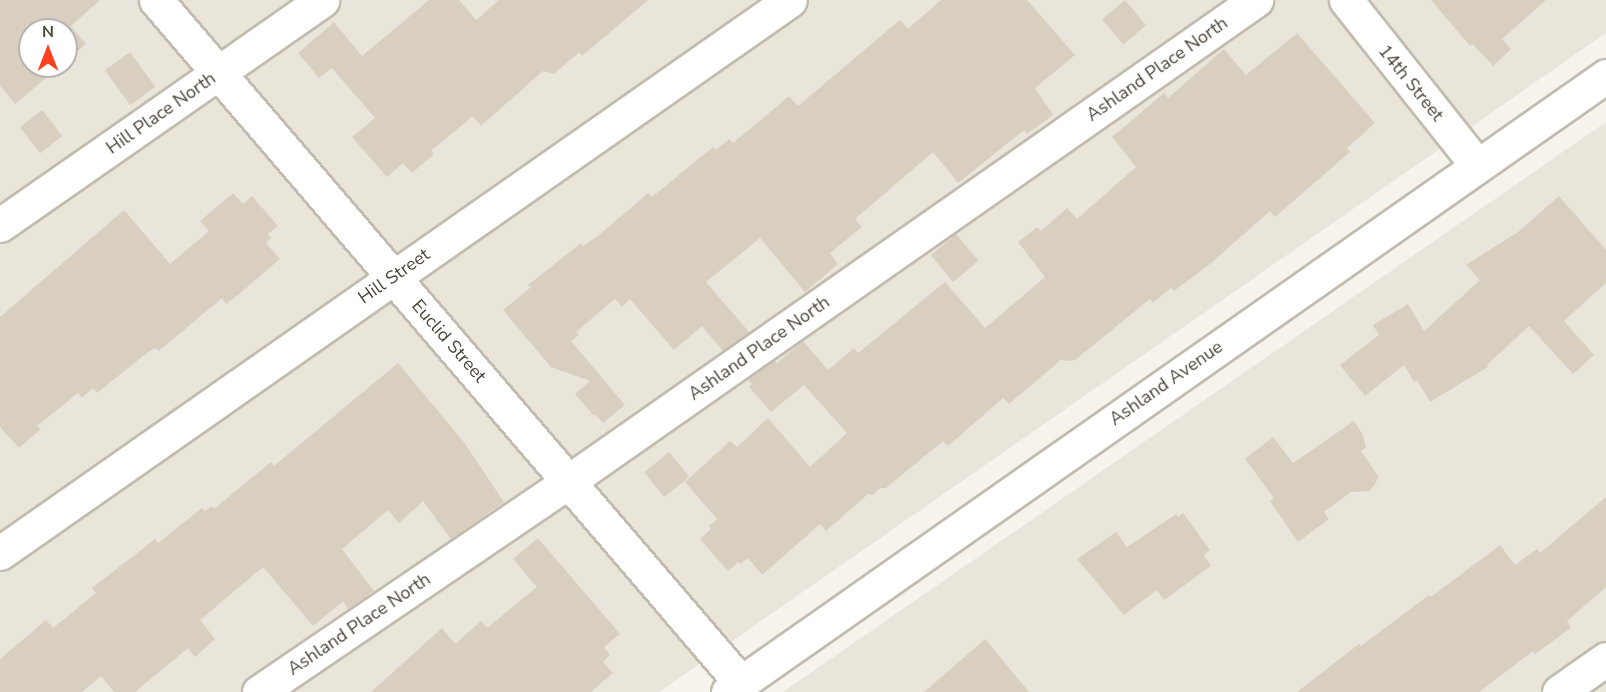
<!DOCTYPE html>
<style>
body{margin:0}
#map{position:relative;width:1606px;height:692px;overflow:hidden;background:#f6f3ec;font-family:"Nunito Sans",sans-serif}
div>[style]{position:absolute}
.residential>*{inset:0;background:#eae5da}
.building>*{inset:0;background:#d8cfc1;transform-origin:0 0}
.roads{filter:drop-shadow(2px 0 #c2bbae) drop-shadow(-2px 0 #c2bbae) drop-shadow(0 2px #c2bbae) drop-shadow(0 -2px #c2bbae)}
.minor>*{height:33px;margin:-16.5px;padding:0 16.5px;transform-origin:16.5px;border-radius:16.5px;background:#fff}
span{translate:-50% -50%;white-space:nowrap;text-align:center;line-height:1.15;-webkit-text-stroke:5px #fff;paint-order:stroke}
.street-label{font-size:18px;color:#4b4439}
.north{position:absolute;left:18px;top:18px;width:60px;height:60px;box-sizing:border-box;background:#fff;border:2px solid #b7b4b0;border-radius:50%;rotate:0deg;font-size:16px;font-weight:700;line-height:24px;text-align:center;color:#4b4439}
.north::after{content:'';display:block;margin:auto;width:21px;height:27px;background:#fc3f1d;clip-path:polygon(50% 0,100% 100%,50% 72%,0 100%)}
</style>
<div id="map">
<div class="residential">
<i style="clip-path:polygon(evenodd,0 0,1606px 0,1606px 33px,659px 692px,0 692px,0 0,30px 30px,66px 30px,66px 66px,30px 66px,30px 30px)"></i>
<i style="clip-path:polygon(1606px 122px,1606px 692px,783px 692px)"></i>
</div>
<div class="building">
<i style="clip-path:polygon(0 0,100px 0,71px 26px,86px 44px,66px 61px,66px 30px,30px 30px,30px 66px,60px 66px,15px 104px,0 86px)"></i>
<i style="clip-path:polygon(429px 0,459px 0,476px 20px,499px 0,648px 0,582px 56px,579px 52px,554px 74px,543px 71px,481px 126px,473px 116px,431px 151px,434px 154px,412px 173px,403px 163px,387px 177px,352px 137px,375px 118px,332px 68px,319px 78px,298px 53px,334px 22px,362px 56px)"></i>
<i style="clip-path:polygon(941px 0,1027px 0,1075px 55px,1035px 88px,1053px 115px,1027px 134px,1024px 130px,958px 183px,933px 152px,855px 219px,862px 227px,830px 253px,838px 264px,805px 292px,760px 238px,706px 282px,749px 332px,723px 351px,702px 326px,674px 350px,630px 299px,622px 307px,615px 299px,576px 332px,579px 335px,571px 341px,625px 405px,603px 423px,595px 414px,594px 416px,575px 394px,590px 381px,551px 367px,503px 310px,531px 287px,528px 285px,581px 243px,583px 246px,599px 235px,648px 193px,652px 197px,713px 147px,716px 150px,729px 139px,733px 143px,789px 96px,798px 106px,900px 20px,908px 29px)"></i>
<i style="left:1125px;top:0;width:33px;height:30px;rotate:50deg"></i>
<i style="clip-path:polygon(1431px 0,1546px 0,1502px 39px,1511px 49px,1493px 66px,1473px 44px,1470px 46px)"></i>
<i style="clip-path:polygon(1297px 33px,1375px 123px,1347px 148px,1350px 152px,1275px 217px,1270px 211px,1210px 264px,1174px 291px,1171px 288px,1153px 303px,1150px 299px,1075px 360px,1064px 361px,1062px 359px,1009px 404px,1003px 398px,948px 446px,943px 441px,886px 488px,880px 488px,873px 495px,868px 494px,826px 531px,820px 524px,762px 575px,748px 558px,740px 564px,738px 562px,728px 571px,700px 539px,711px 529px,709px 526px,717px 519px,685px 482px,730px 441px,737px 447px,768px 418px,810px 467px,847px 433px,804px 385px,771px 412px,749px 387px,752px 384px,747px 379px,774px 360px,777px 363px,803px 341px,828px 370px,854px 348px,858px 353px,945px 282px,985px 328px,1045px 277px,1018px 242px,1037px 227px,1041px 231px,1067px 208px,1077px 219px,1136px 167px,1112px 137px,1164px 93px,1168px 98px,1224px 49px,1246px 75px)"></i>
<i style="left:130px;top:52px;width:43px;height:31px;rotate:54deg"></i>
<i style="left:42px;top:110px;width:33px;height:28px;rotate:52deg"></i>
<i style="clip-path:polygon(233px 193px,243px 204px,252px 196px,278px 226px,268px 234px,271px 238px,266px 243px,280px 259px,238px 295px,226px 304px,222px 298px,159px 351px,155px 348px,148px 352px,97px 393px,93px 388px,82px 398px,78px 393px,37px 426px,41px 429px,19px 448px,0 427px,0 317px,124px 210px,170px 264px,209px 231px,200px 221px)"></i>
<i style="clip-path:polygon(1559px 196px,1606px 250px,1606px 283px,1564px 321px,1594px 355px,1573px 374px,1529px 326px,1487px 365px,1488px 367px,1430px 402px,1417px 380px,1414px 382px,1404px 365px,1365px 396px,1340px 365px,1379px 335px,1373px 325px,1408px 304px,1424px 331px,1480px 280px,1466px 265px,1518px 232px)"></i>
<i style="left:956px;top:234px;width:35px;height:33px;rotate:50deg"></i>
<i style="clip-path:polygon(398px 363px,463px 441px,504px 502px,451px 539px,423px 501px,399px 523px,388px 510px,342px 549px,374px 591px,348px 609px,343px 601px,313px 626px,263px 567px,200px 620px,215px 639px,195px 657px,188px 648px,135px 692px,114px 692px,101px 676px,82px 692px,0 692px,0 659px,46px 620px,53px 628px,96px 593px,92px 588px,155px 539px,158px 543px,202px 508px,205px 511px,212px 506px,214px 509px,271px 462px,274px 466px)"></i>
<i style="clip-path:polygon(1354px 421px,1363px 435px,1366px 448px,1361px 451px,1378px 476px,1376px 483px,1369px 491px,1351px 492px,1324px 512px,1329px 519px,1298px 542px,1270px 501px,1274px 498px,1245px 459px,1273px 437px,1293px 463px)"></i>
<i style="left:669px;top:452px;width:32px;height:32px;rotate:51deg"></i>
<i style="clip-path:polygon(1606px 497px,1606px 587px,1567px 621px,1571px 628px,1535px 654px,1533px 651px,1479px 692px,1297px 692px,1359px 644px,1361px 646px,1429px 595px,1431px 597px,1500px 545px,1515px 565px,1537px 549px,1540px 553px)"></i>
<i style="clip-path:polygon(1183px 513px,1210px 550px,1204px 555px,1211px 566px,1164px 600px,1157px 590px,1124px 615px,1077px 559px,1116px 532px,1127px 547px,1176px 514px,1178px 517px)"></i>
<i style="clip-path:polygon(538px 538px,620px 634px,604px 647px,610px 655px,603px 662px,613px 673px,591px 692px,371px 692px,442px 628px,455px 644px,481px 621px,487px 628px,537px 587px,513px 559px)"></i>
<i style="clip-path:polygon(985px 639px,1029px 692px,924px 692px)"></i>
</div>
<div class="roads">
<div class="minor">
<i style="left:156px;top:0;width:899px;rotate:49.42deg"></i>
<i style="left:1346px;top:0;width:211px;rotate:51.6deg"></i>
<i style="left:0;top:225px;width:393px;rotate:-34.9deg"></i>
<i style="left:0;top:553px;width:964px;rotate:-34.99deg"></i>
<i style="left:259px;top:692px;width:375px;rotate:-34.2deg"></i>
<i style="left:569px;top:481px;width:839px;rotate:-35deg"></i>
<i style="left:728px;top:692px;width:1073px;rotate:-35.05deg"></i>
<i style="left:1559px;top:692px;width:57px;rotate:-35.1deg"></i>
</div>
</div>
<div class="street-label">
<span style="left:1157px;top:69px;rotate:-35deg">Ashland Place North</span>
<span style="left:1411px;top:83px;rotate:51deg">14th Street</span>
<span style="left:161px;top:113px;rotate:-35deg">Hill Place North</span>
<span style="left:394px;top:276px;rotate:-35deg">Hill Street</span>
<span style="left:449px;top:341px;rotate:49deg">Euclid Street</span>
<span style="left:759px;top:348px;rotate:-35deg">Ashland Place North</span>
<span style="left:1166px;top:383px;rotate:-35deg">Ashland Avenue</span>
<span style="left:359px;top:624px;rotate:-34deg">Ashland Place North</span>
</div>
<div class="north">N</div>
</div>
